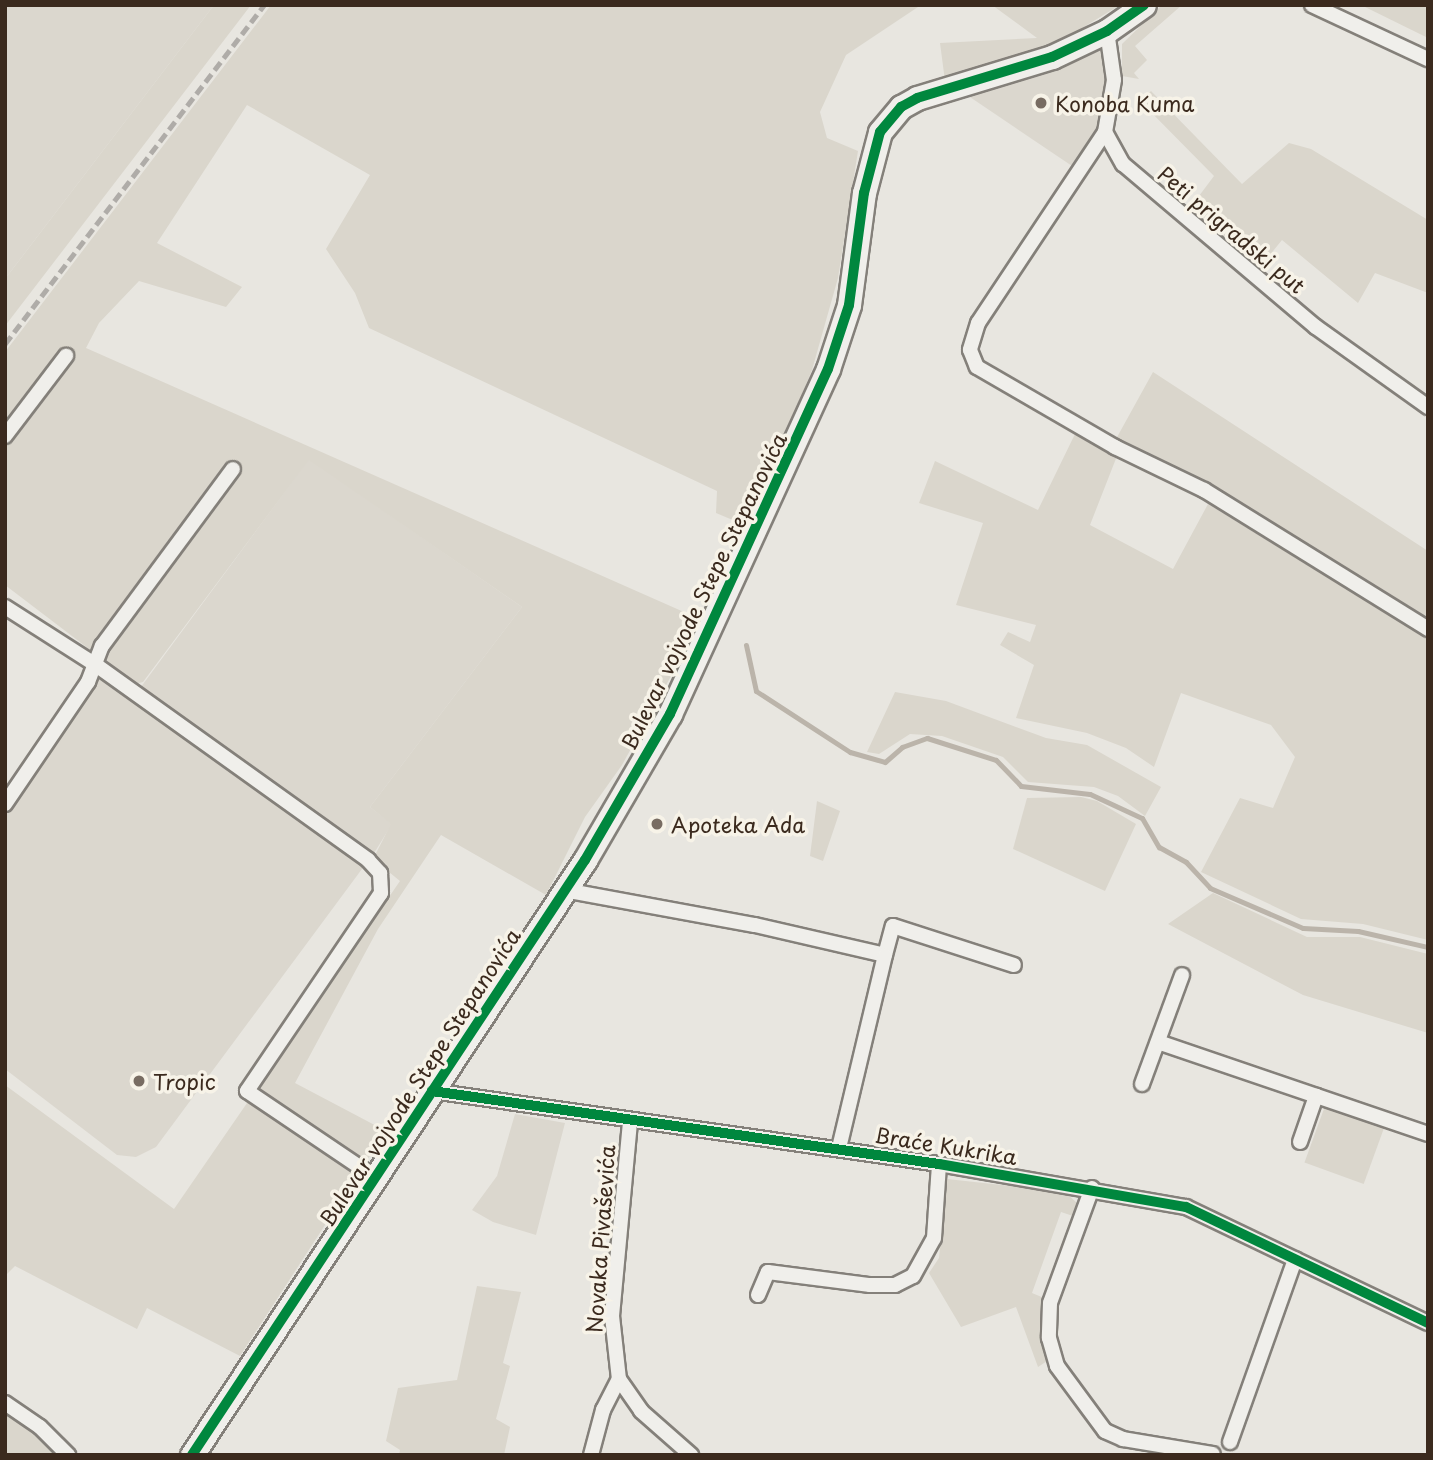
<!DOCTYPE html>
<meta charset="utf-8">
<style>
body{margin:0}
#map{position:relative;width:1433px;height:1460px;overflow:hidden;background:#e8e6e0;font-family:"Playpen Sans",sans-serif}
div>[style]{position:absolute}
.built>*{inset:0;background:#dbd7ce}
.green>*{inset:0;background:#dad6cc;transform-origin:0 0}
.stream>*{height:5px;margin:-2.5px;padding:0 2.5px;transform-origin:2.5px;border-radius:2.5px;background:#bbb4aa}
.roads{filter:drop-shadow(2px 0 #84807a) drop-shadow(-2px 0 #84807a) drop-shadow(0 2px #84807a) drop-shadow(0 -2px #84807a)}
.street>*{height:14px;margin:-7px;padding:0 7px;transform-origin:7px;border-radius:7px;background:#f0efeb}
.primary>*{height:23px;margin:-11.5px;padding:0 11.5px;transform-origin:11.5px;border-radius:11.5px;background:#f0efeb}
.rail>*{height:5px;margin-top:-2.5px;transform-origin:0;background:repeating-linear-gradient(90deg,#afaca8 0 10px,transparent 0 15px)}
.cycleway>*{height:10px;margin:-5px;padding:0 5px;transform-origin:5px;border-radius:5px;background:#00873e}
.dots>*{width:19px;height:19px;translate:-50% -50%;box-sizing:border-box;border:4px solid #f7f3e8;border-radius:50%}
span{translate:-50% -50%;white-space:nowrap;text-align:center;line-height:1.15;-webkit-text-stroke:7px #f7f3e8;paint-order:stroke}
.poi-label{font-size:21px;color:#3b2a1e}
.left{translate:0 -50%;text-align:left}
.street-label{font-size:21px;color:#3b2a1e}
.frame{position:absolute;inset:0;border:7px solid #3b2a1e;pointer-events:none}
</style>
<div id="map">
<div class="built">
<i style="clip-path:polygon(5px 5px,214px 5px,5px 279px)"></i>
<i style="clip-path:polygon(1105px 43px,1111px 75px,1100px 131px,1075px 168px,961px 91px)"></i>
<i style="clip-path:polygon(309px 459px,522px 607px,370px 807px,392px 824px,376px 850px,156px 1147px,136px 1157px,117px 1155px,5px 1069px,5px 804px,96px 665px,135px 695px)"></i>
<i style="clip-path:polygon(515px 1114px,565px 1123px,536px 1235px,493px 1222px,472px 1210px,497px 1176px)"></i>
</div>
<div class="green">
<i style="clip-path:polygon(214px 5px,251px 5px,5px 326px,5px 279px)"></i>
<i style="clip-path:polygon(271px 5px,921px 5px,846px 55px,820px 112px,827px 138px,858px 151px,838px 278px,812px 370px,747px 526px,716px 513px,717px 491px,369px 328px,355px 293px,326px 249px,370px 175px,247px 105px,157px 243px,242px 287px,226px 307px,139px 281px,99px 323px,86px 348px,702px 620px,622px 765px,585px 817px,546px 895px,441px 835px,378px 929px,295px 1083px,386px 1131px,240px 1356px,147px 1308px,137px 1329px,15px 1266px,5px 1276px,5px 1085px,174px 1209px,400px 881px,373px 859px,391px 824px,370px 807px,522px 607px,309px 460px,143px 682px,135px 684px,5px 585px,5px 352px)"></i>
<i style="clip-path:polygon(992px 5px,1120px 5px,1064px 39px,1008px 64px,945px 81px,940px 43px,1037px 38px)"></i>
<i style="clip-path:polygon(1162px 5px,1182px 5px,1135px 46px,1147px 60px,1134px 73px,1139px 79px,1122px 76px,1122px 44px)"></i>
<i style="clip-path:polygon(1361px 5px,1428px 5px,1428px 38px)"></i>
<i style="clip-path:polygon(1151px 91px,1242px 184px,1289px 143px,1311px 149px,1428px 220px,1428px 293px,1375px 273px,1358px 303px,1282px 240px,1255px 273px,1187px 212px,1214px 176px,1140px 101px)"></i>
<i style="clip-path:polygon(1153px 372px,1428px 551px,1428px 618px,1210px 484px,1116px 439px)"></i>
<i style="clip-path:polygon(1075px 434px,1117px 456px,1090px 525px,1173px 569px,1208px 504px,1428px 639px,1428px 940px,1363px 924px,1301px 919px,1201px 872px,1240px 798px,1273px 808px,1295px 757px,1271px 725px,1181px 693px,1154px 767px,1126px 748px,1087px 733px,1016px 718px,1034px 665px,1000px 645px,1008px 632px,1030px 642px,1036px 625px,956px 605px,983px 523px,919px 503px,935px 461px,1038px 510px)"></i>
<i style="clip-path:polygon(895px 692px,946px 701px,1046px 738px,1087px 745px,1161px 787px,1145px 816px,1118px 796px,1094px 787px,1028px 782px,1003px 757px,942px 736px,910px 734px,879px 754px,867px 752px)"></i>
<i style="clip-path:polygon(1081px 797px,1097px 801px,1136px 824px,1105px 891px,1013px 849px,1027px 798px)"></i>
<i style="clip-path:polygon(817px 801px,840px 811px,823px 861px,810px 856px)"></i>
<i style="clip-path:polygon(1213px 893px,1307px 937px,1360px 937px,1428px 954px,1428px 1033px,1303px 995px,1168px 924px)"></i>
<i style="left:1325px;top:1106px;width:63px;height:60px;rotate:20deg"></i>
<i style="clip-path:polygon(947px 1179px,1065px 1192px,1077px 1203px,1073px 1216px,1061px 1212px,1032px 1293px,1044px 1298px,1041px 1333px,1047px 1361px,1038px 1367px,1016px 1307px,961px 1327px,929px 1273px,939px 1258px)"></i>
<i style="clip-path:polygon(477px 1286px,521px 1292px,503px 1363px,510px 1366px,496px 1419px,510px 1427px,504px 1455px,399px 1455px,400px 1450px,386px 1441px,398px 1388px,457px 1380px)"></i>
<i style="clip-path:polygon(5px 1408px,31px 1424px,59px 1455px,5px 1455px)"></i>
</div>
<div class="stream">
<i style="left:746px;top:645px;width:47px;rotate:77.7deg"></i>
<i style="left:756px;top:691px;width:112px;rotate:33deg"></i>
<i style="left:850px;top:752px;width:36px;rotate:16deg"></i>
<i style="left:885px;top:762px;width:23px;rotate:-41deg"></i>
<i style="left:902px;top:747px;width:27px;rotate:-20deg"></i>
<i style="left:927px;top:738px;width:72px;rotate:17.7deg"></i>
<i style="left:996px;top:760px;width:36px;rotate:46deg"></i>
<i style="left:1021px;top:786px;width:69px;rotate:6.6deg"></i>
<i style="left:1090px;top:794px;width:57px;rotate:24.8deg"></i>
<i style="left:1142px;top:818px;width:34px;rotate:60deg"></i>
<i style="left:1159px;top:847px;width:31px;rotate:29deg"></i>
<i style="left:1186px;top:862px;width:35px;rotate:47deg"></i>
<i style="left:1210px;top:888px;width:101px;rotate:23.3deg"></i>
<i style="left:1303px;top:928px;width:55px;rotate:3.1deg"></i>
<i style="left:1358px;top:931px;width:72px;rotate:12.9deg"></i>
</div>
<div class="roads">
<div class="street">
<i style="left:1312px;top:5px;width:128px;rotate:25deg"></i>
<i style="left:1107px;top:31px;width:49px;rotate:81.9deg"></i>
<i style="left:1114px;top:80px;width:53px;rotate:99.8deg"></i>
<i style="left:1105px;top:132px;width:37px;rotate:61deg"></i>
<i style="left:1123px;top:164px;width:253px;rotate:40.2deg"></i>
<i style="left:1316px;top:327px;width:138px;rotate:35.5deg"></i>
<i style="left:1105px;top:132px;width:229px;rotate:123.6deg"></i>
<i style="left:978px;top:323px;width:28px;rotate:107deg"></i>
<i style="left:970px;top:350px;width:18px;rotate:68deg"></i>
<i style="left:977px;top:367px;width:160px;rotate:30.1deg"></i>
<i style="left:1115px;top:447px;width:99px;rotate:25.8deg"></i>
<i style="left:1204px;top:490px;width:264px;rotate:31.8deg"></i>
<i style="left:5px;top:436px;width:101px;rotate:-52.7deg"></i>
<i style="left:5px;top:607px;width:108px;rotate:32.5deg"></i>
<i style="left:96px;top:665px;width:335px;rotate:35.6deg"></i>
<i style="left:368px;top:860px;width:18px;rotate:47deg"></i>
<i style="left:380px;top:873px;width:20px;rotate:87deg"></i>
<i style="left:381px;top:893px;width:239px;rotate:124.1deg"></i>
<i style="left:247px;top:1091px;width:156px;rotate:34deg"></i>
<i style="left:5px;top:804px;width:148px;rotate:-55.8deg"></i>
<i style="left:88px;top:682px;width:39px;rotate:-69deg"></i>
<i style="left:102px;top:646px;width:220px;rotate:-53.5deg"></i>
<i style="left:564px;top:890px;width:194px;rotate:10.4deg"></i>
<i style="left:755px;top:925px;width:133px;rotate:13deg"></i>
<i style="left:885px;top:955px;width:30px;rotate:-75deg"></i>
<i style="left:893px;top:926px;width:127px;rotate:17.9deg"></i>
<i style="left:1158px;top:1042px;width:285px;rotate:18.8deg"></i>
<i style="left:1142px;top:1084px;width:116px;rotate:-69.8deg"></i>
<i style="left:432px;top:1091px;width:512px;rotate:8.19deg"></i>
<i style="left:939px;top:1164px;width:251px;rotate:9.9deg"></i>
<i style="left:1186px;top:1207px;width:268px;rotate:25.6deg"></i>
<i style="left:630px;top:1122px;width:195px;rotate:95.3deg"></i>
<i style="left:612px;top:1316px;width:63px;rotate:83.7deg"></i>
<i style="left:619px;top:1379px;width:39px;rotate:55deg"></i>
<i style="left:641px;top:1411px;width:67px;rotate:41.3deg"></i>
<i style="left:1300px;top:1142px;width:49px;rotate:-70.8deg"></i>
<i style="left:839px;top:1148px;width:198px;rotate:-76.6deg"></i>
<i style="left:1092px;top:1188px;width:122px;rotate:110.1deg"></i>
<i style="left:1050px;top:1303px;width:35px;rotate:92deg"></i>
<i style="left:1049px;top:1338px;width:29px;rotate:74deg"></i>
<i style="left:1057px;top:1366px;width:81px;rotate:53.6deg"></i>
<i style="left:1105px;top:1431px;width:20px;rotate:24deg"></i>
<i style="left:1123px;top:1439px;width:91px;rotate:9.5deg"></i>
<i style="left:758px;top:1295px;width:25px;rotate:-67deg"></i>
<i style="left:768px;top:1272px;width:103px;rotate:7.3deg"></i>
<i style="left:870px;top:1285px;width:25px"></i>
<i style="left:895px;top:1285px;width:20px;rotate:-27deg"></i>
<i style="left:913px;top:1276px;width:43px;rotate:-61.1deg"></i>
<i style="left:934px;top:1238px;width:74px;rotate:-86.1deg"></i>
<i style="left:5px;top:1403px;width:42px;rotate:34.4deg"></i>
<i style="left:40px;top:1427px;width:40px;rotate:45deg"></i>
<i style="left:1230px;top:1442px;width:194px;rotate:-70.4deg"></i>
<i style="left:591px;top:1455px;width:47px;rotate:-75.1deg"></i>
<i style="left:603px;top:1410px;width:35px;rotate:-63deg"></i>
</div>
<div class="primary">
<i style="left:192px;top:1455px;width:713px;rotate:-56.56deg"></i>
<i style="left:585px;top:860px;width:169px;rotate:-59.8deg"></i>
<i style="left:670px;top:714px;width:379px;rotate:-65.4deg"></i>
<i style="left:828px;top:369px;width:67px;rotate:-71.8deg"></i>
<i style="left:849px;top:305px;width:113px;rotate:-82.4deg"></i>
<i style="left:864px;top:193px;width:63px;rotate:-75.3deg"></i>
<i style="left:880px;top:132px;width:33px;rotate:-50deg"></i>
<i style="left:901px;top:107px;width:18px;rotate:-29deg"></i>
<i style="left:917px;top:98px;width:141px;rotate:-16.9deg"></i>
<i style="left:1052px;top:57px;width:61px;rotate:-25.3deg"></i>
<i style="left:1107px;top:31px;width:45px;rotate:-35.1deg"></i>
</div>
</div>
<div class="rail">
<i style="left:5px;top:344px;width:427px;rotate:-52.6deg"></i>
</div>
<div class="cycleway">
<i style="left:432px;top:1091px;width:512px;rotate:8.19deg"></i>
<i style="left:939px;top:1164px;width:251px;rotate:9.9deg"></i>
<i style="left:1186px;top:1207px;width:268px;rotate:25.6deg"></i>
<i style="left:192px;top:1455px;width:713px;rotate:-56.56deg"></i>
<i style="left:585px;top:860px;width:169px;rotate:-59.8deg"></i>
<i style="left:670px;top:714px;width:379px;rotate:-65.4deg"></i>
<i style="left:828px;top:369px;width:67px;rotate:-71.8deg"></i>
<i style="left:849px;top:305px;width:113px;rotate:-82.4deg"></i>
<i style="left:864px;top:193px;width:63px;rotate:-75.3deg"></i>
<i style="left:880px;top:132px;width:33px;rotate:-50deg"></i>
<i style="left:901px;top:107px;width:18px;rotate:-29deg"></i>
<i style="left:917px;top:98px;width:141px;rotate:-16.9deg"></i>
<i style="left:1052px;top:57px;width:61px;rotate:-25.3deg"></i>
<i style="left:1107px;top:31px;width:45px;rotate:-35.1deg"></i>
</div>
<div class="dots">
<i style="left:1041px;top:103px;background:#786c62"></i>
<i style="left:657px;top:824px;background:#786c62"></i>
<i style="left:139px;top:1081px;background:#786c62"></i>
</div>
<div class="poi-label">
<span class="left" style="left:1055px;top:103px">Konoba Kuma</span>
<span class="left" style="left:671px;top:824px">Apoteka Ada</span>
<span class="left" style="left:153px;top:1081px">Tropic</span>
</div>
<div class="street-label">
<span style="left:1232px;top:229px;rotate:40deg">Peti prigradski put</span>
<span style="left:703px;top:591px;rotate:-64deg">Bulevar vojvode Stepe Stepanovića</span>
<span style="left:419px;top:1077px;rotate:-57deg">Bulevar vojvode Stepe Stepanovića</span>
<span style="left:946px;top:1145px;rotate:9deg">Braće Kukrika</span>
<span style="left:600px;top:1239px;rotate:-86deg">Novaka Pivaševića</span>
</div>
<div class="frame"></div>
</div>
